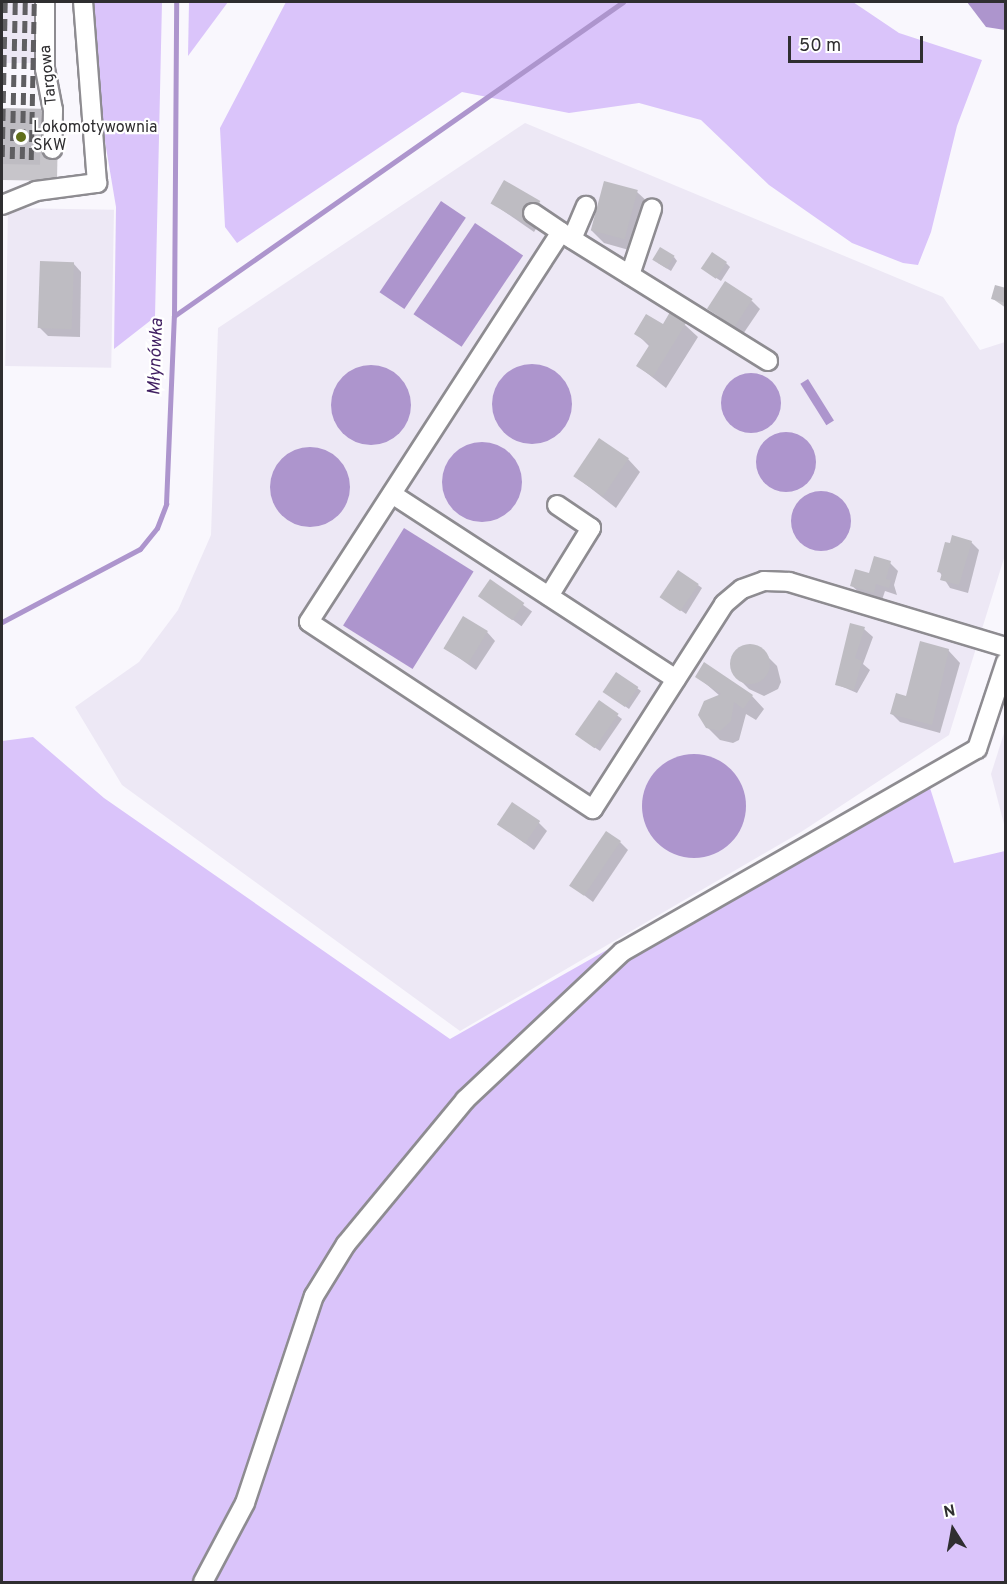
<!DOCTYPE html>
<meta charset="utf-8">
<style>
body{margin:0}
#map{position:relative;width:1007px;height:1584px;overflow:hidden;background:#f9f7fd;font-family:Overpass,sans-serif}
div>[style]{position:absolute}
.built>*{inset:0;background:#ede8f5;transform-origin:0 0}
.green>*{inset:0;background:#dac4fa}
.water>*{inset:0;background:#ad95cd;transform-origin:0 0}
.round{border-radius:50%}
.shadow>*{inset:0;background:#0003;transform-origin:0 0}
.stream>*{height:5px;margin:-2.5px;padding:0 2.5px;transform-origin:2.5px;border-radius:2.5px;background:#ad95cd}
.building>*{inset:0;background:#bebcc2;transform-origin:0 0}
.roads{filter:drop-shadow(2px 0 #8e8c91) drop-shadow(-2px 0 #8e8c91) drop-shadow(0 2px #8e8c91) drop-shadow(0 -2px #8e8c91)}
.minor>*{height:18px;margin:-9px;padding:0 9px;transform-origin:9px;border-radius:9px;background:#fff}
.rail>*{height:4.5px;margin-top:-2.25px;transform-origin:0;background:repeating-linear-gradient(90deg,#5f5e61 0 12px,transparent 0 18px)}
.dots>*{width:16px;height:16px;translate:-50% -50%;box-sizing:border-box;border:3px solid #fff;border-radius:50%}
span{translate:-50% -50%;white-space:nowrap;text-align:center;line-height:1.15;-webkit-text-stroke:4.5px #fff;paint-order:stroke}
.street-label{font-size:16px;color:#2f2e30}
.poi-label{font-size:16px;color:#2f2e30}
.left{translate:0 -50%;text-align:left}
.water-label{font-size:18px;color:#401f62;font-style:italic}
.frame{position:absolute;inset:0;border:3px solid #2f2e30;pointer-events:none}
.north{position:absolute;left:923px;top:1500px;width:60px;height:60px;-webkit-text-stroke:4px #fff;paint-order:stroke;rotate:349deg;font-size:16px;font-weight:700;line-height:24px;text-align:center;color:#2f2e30}
.north::after{content:'';display:block;margin:auto;width:21px;height:27px;background:#2f2e30;clip-path:polygon(50% 0,100% 100%,50% 72%,0 100%)}
.scale{position:absolute;left:788px;top:36px;width:135px;height:27px;box-sizing:border-box;border:3px solid #2f2e30;border-top:0;padding-left:8px;font-size:18px;line-height:21px;white-space:nowrap;color:#2f2e30;-webkit-text-stroke:4px #fff;paint-order:stroke}
</style>
<div id="map">
<div class="built">
<i style="left:2px;top:2px;width:38px;height:61px"></i>
<i style="clip-path:polygon(525px 123px,943px 297px,980px 350px,1005px 342px,1005px 555px,949px 735px,801px 832px,460px 1031px,122px 785px,75px 707px,139px 662px,178px 610px,211px 535px,218px 328px)"></i>
<i style="left:8px;top:208px;width:106px;height:158px;rotate:1deg"></i>
<i style="clip-path:polygon(1005px 730px,1006px 730px,1005px 828px,991px 774px)"></i>
</div>
<div class="green">
<i style="clip-path:polygon(88px 2px,162px 2px,155px 317px,114px 349px,116px 207px,97px 94px)"></i>
<i style="clip-path:polygon(189px 2px,228px 2px,188px 56px)"></i>
<i style="clip-path:polygon(286px 2px,853px 2px,899px 33px,982px 60px,957px 126px,931px 232px,918px 265px,903px 263px,852px 243px,769px 185px,701px 120px,639px 103px,569px 113px,462px 92px,237px 243px,225px 227px,220px 128px)"></i>
<i style="clip-path:polygon(33px 737px,104px 798px,450px 1039px,612px 947px,629px 957px,930px 788px,954px 863px,1005px 851px,1005px 1582px,2px 1582px,2px 741px)"></i>
</div>
<div class="water">
<i style="clip-path:polygon(967px 2px,1005px 2px,1005px 30px,986px 27px)"></i>
<i style="left:441px;top:201px;width:30px;height:110px;rotate:34deg"></i>
<i style="left:475px;top:223px;width:58px;height:110px;rotate:34deg"></i>
<i class="round" style="left:492px;top:364px;width:80px;height:80px"></i>
<i class="round" style="left:331px;top:365px;width:80px;height:80px"></i>
<i class="round" style="left:721px;top:373px;width:60px;height:60px"></i>
<i style="left:808px;top:379px;width:49px;height:9px;rotate:58deg"></i>
<i class="round" style="left:756px;top:432px;width:60px;height:60px"></i>
<i class="round" style="left:442px;top:442px;width:80px;height:80px"></i>
<i class="round" style="left:270px;top:447px;width:80px;height:80px"></i>
<i class="round" style="left:791px;top:491px;width:60px;height:60px"></i>
<i style="left:404px;top:528px;width:82px;height:115px;rotate:32deg"></i>
<i class="round" style="left:642px;top:754px;width:104px;height:104px"></i>
</div>
<div class="shadow">
<i style="clip-path:polygon(2px 110px,41px 111px,58px 128px,57px 181px,2px 180px)"></i>
<i style="clip-path:polygon(637px 192px,650px 204px,636px 252px,604px 243px,591px 230px)"></i>
<i style="clip-path:polygon(492px 203px,539px 203px,547px 211px,534px 232px)"></i>
<i style="clip-path:polygon(674px 257px,677px 261px,671px 271px,658px 263px)"></i>
<i style="clip-path:polygon(73px 263px,81px 272px,80px 337px,48px 336px,40px 328px)"></i>
<i style="clip-path:polygon(726px 263px,730px 267px,721px 281px,707px 272px)"></i>
<i style="clip-path:polygon(1006px 290px,1006px 308px,993px 299px)"></i>
<i style="clip-path:polygon(752px 301px,760px 309px,743px 334px,709px 309px)"></i>
<i style="clip-path:polygon(685px 325px,698px 337px,666px 388px,638px 366px,650px 347px,636px 333px)"></i>
<i style="clip-path:polygon(628px 459px,640px 472px,616px 508px,575px 476px)"></i>
<i style="clip-path:polygon(971px 542px,979px 550px,968px 593px,950px 588px,939px 571px)"></i>
<i style="clip-path:polygon(890px 563px,898px 571px,894px 585px,897px 595px,885px 591px,882px 600px,860px 593px,851px 585px)"></i>
<i style="left:490px;top:581px;width:52px;height:18px;rotate:36deg"></i>
<i style="clip-path:polygon(698px 585px,702px 588px,686px 614px,663px 598px)"></i>
<i style="clip-path:polygon(851px 625px,864px 629px,873px 637px,863px 664px,870px 670px,857px 693px,836px 684px)"></i>
<i style="clip-path:polygon(487px 632px,495px 641px,476px 670px,445px 648px)"></i>
<i style="clip-path:polygon(749px 646px,764px 653px,777px 666px,781px 682px,778px 689px,764px 696px,749px 689px,736px 676px,732px 661px,735px 653px)"></i>
<i style="clip-path:polygon(948px 650px,960px 663px,940px 733px,900px 722px,892px 714px)"></i>
<i style="clip-path:polygon(697px 676px,752px 696px,764px 709px,756px 720px,746px 714px,739px 740px,733px 743px,720px 740px,707px 727px,720px 696px)"></i>
<i style="clip-path:polygon(637px 688px,641px 691px,629px 709px,605px 692px)"></i>
<i style="clip-path:polygon(599px 702px,622px 719px,600px 751px,581px 738px)"></i>
<i style="clip-path:polygon(539px 823px,547px 831px,534px 850px,499px 824px)"></i>
<i style="clip-path:polygon(620px 842px,628px 850px,593px 902px,572px 886px)"></i>
</div>
<div class="stream">
<i style="left:174px;top:316px;width:548px;rotate:-34.97deg"></i>
<i style="left:2px;top:622px;width:156px;rotate:-27.9deg"></i>
<i style="left:140px;top:549px;width:27px;rotate:-51deg"></i>
<i style="left:157px;top:528px;width:26px;rotate:-69deg"></i>
<i style="left:166px;top:504px;width:188px;rotate:-87.6deg"></i>
<i style="left:174px;top:316px;width:314px;rotate:-89.6deg"></i>
</div>
<div class="building">
<i style="left:2px;top:108px;width:39px;height:56px;rotate:1deg"></i>
<i style="left:504px;top:180px;width:42px;height:27px;rotate:30deg"></i>
<i style="left:604px;top:181px;width:35px;height:51px;rotate:15deg"></i>
<i style="left:660px;top:247px;width:17px;height:15px;rotate:31deg"></i>
<i style="left:712px;top:252px;width:18px;height:20px;rotate:34deg"></i>
<i style="left:40px;top:261px;width:34px;height:67px;rotate:2deg"></i>
<i style="left:725px;top:281px;width:33px;height:33px;rotate:33deg"></i>
<i style="clip-path:polygon(995px 285px,1006px 288px,1006px 303px,991px 299px)"></i>
<i style="clip-path:polygon(670px 312px,686px 323px,653px 377px,636px 366px,650px 344px,634px 334px,646px 314px,663px 324px)"></i>
<i style="left:599px;top:438px;width:36px;height:46px;rotate:34deg"></i>
<i style="clip-path:polygon(952px 535px,972px 541px,959px 585px,940px 580px,942px 573px,937px 572px,945px 542px,950px 543px)"></i>
<i style="clip-path:polygon(874px 556px,891px 561px,886px 579px,891px 580px,889px 588px,876px 584px,874px 593px,850px 586px,855px 569px,869px 573px)"></i>
<i style="left:678px;top:570px;width:25px;height:33px;rotate:34deg"></i>
<i style="left:490px;top:579px;width:42px;height:21px;rotate:35deg"></i>
<i style="left:463px;top:616px;width:29px;height:38px;rotate:31deg"></i>
<i style="clip-path:polygon(850px 623px,865px 627px,855px 658px,862px 661px,854px 690px,835px 685px)"></i>
<i style="clip-path:polygon(920px 641px,949px 649px,932px 725px,890px 714px,896px 693px,906px 696px)"></i>
<i class="round" style="left:730px;top:644px;width:40px;height:40px"></i>
<i style="clip-path:polygon(704px 662px,753px 695px,743px 709px,734px 702px,731px 721px,720px 731px,706px 728px,698px 715px,704px 701px,721px 694px,695px 677px)"></i>
<i style="left:616px;top:672px;width:27px;height:24px;rotate:34deg"></i>
<i style="left:599px;top:700px;width:24px;height:42px;rotate:35deg"></i>
<i style="left:512px;top:802px;width:34px;height:27px;rotate:34deg"></i>
<i style="left:606px;top:831px;width:18px;height:66px;rotate:34deg"></i>
</div>
<div class="roads">
<div class="minor">
<i style="left:45px;top:2px;width:67px;rotate:90deg"></i>
<i style="left:45px;top:69px;width:42px;rotate:79deg"></i>
<i style="left:53px;top:110px;width:39px;rotate:91deg"></i>
<i style="left:2px;top:205px;width:37px;rotate:-22deg"></i>
<i style="left:36px;top:191px;width:62px;rotate:-7.5deg"></i>
<i style="left:97px;top:183px;width:182px;rotate:-94.4deg"></i>
<i style="left:533px;top:213px;width:34px;rotate:34deg"></i>
<i style="left:572px;top:239px;width:36px;rotate:-67deg"></i>
<i style="left:630px;top:275px;width:70px;rotate:-71.6deg"></i>
<i style="left:768px;top:361px;width:244px;rotate:-148.1deg"></i>
<i style="left:561px;top:232px;width:464px;rotate:122.9deg"></i>
<i style="left:309px;top:622px;width:340px;rotate:33.4deg"></i>
<i style="left:593px;top:809px;width:243px;rotate:-57.4deg"></i>
<i style="left:724px;top:604px;width:23px;rotate:-40deg"></i>
<i style="left:742px;top:589px;width:23px;rotate:-20deg"></i>
<i style="left:764px;top:581px;width:25px;rotate:2deg"></i>
<i style="left:789px;top:582px;width:227px;rotate:16.7deg"></i>
<i style="left:392px;top:494px;width:339px;rotate:33.1deg"></i>
<i style="left:549px;top:596px;width:80px;rotate:-58.3deg"></i>
<i style="left:591px;top:528px;width:41px;rotate:-145.9deg"></i>
<i style="left:203px;top:1582px;width:89px;rotate:-62deg"></i>
<i style="left:245px;top:1503px;width:218px;rotate:-71.6deg"></i>
<i style="left:314px;top:1296px;width:61px;rotate:-58.4deg"></i>
<i style="left:346px;top:1244px;width:187px;rotate:-50.4deg"></i>
<i style="left:465px;top:1100px;width:216px;rotate:-43.3deg"></i>
<i style="left:622px;top:952px;width:409px;rotate:-29.8deg"></i>
<i style="left:977px;top:749px;width:92px;rotate:-71.6deg"></i>
</div>
</div>
<div class="rail">
<i style="left:2px;top:157px;width:155px;rotate:-88.9deg"></i>
<i style="left:12px;top:159px;width:157px;rotate:-88.9deg"></i>
<i style="left:22px;top:159px;width:157px;rotate:-88.9deg"></i>
<i style="left:31px;top:160px;width:158px;rotate:-88.9deg"></i>
</div>
<div class="dots">
<i style="left:21px;top:137px;background:#616f1a"></i>
</div>
<div class="street-label">
<span style="left:49px;top:75px;rotate:-96deg">Targowa</span>
</div>
<div class="poi-label">
<span class="left" style="left:33px;top:137px">Lokomotywownia<br>SKW</span>
</div>
<div class="water-label">
<span style="left:157px;top:357px;rotate:-88deg">Młynówka</span>
</div>
<div class="frame"></div>
<div class="north">N</div>
<div class="scale">50 m</div>
</div>
